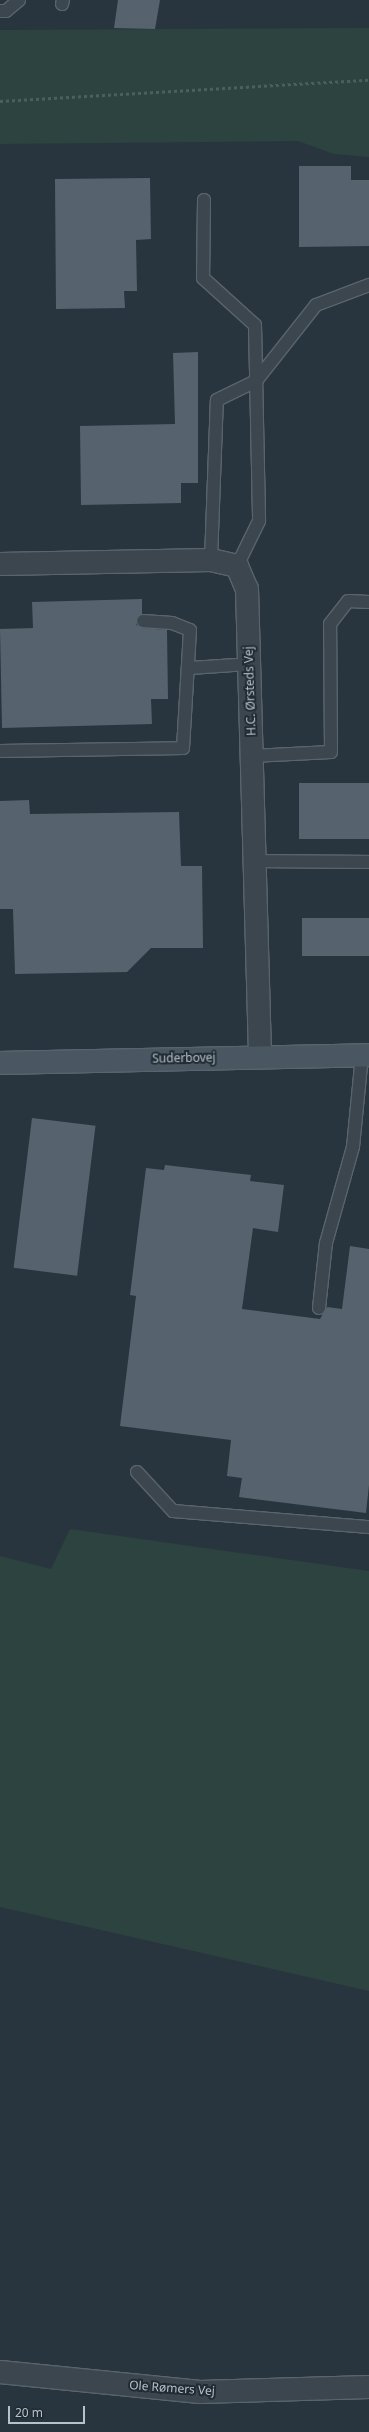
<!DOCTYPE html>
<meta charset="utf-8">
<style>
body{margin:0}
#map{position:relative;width:369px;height:2432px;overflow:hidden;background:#28353e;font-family:"Noto Sans",sans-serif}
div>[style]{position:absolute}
.green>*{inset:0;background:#2d4340}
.building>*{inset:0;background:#56636e;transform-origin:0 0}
.path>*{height:2.5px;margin-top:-1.25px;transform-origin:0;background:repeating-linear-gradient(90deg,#4c5f5f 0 3px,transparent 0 6px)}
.roads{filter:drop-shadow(1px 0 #59646c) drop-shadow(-1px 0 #59646c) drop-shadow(0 1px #59646c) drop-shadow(0 -1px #59646c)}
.lane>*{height:12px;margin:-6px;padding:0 6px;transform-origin:6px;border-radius:6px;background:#3c464e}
.street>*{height:22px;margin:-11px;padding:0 11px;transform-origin:11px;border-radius:11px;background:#3c464e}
.secondary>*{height:22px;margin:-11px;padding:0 11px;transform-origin:11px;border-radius:11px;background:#4a5661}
span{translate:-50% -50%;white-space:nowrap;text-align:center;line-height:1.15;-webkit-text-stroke:4px #202b34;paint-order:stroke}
.street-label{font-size:12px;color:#b8c1c9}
.scale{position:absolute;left:8px;top:2406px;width:77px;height:18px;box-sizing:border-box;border:2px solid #b8c1c9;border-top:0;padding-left:5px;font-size:12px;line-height:14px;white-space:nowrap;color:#b8c1c9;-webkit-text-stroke:3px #202b34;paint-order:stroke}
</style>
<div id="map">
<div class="green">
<i style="clip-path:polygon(369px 28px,369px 157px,334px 154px,298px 141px,0 144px,0 30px)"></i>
<i style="clip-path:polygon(70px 1529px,369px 1571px,369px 1991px,0 1907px,0 1556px,51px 1569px)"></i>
</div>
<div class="building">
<i style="clip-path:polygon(118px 0,160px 0,155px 29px,114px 28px)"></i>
<i style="clip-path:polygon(299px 166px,351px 166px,351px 180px,369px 180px,369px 246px,299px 247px)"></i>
<i style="clip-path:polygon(150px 178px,151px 239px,136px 240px,137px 291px,124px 291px,125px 308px,56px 309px,55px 179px)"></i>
<i style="clip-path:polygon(198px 352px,198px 483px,181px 483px,181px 503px,81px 505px,80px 426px,175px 424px,173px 353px)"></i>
<i style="clip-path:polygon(142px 599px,142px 614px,137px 617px,136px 625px,142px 628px,167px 630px,168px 699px,151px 699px,152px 724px,2px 728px,0 629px,33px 628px,32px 602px)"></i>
<i style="left:369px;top:783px;width:56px;height:70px;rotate:90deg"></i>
<i style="clip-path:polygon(29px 800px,30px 814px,179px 812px,181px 866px,202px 866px,203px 948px,151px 948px,127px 972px,15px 974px,13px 909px,0 909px,0 801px)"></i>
<i style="left:302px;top:918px;width:67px;height:38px"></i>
<i style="left:32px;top:1118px;width:64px;height:151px;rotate:7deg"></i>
<i style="clip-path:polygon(165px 1165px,251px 1175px,250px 1181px,284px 1185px,278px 1232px,253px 1228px,242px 1309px,320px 1319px,327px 1307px,342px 1309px,350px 1246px,369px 1249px,369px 1485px,366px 1513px,239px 1497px,242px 1478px,227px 1476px,231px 1440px,120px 1426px,136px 1296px,130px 1295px,146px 1168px,164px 1170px)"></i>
</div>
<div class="path">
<i style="left:0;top:101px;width:370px;rotate:-3.3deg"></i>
</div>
<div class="roads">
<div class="lane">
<i style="left:62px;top:4px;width:4px;rotate:-76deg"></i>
<i style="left:0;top:11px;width:6px"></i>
<i style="left:6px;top:11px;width:17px;rotate:-40deg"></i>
<i style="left:204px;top:200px;width:78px;rotate:90.7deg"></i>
<i style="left:203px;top:278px;width:70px;rotate:42.1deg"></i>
<i style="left:255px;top:325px;width:196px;rotate:88.8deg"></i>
<i style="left:259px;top:521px;width:50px;rotate:116.1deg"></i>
<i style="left:211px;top:560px;width:160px;rotate:-87.9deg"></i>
<i style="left:217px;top:400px;width:43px;rotate:-26deg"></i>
<i style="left:256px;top:381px;width:97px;rotate:-51.7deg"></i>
<i style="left:316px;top:305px;width:57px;rotate:-20.7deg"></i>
<i style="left:189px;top:668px;width:60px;rotate:-3.8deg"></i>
<i style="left:0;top:751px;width:183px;rotate:-0.9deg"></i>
<i style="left:183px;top:748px;width:118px;rotate:-86.6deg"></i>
<i style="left:190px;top:630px;width:19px;rotate:-159deg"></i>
<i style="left:172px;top:623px;width:29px;rotate:-176deg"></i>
<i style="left:252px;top:756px;width:79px;rotate:-2.9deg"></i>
<i style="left:331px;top:752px;width:128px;rotate:-90.4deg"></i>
<i style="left:330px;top:624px;width:29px;rotate:-52deg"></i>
<i style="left:348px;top:601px;width:21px;rotate:3deg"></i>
<i style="left:255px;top:861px;width:114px;rotate:0.5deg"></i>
<i style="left:319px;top:1308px;width:65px;rotate:-83.9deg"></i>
<i style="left:326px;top:1243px;width:100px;rotate:-74.3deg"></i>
<i style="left:353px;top:1147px;width:92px;rotate:-84.4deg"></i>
<i style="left:137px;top:1472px;width:53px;rotate:47.3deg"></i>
<i style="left:173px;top:1511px;width:197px;rotate:4.7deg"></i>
</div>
<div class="street">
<i style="left:0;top:564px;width:211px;rotate:-1.1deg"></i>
<i style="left:211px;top:560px;width:27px;rotate:13deg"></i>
<i style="left:237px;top:566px;width:25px;rotate:67deg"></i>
<i style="left:247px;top:589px;width:467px;rotate:88.4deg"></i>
<i style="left:0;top:2372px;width:201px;rotate:5.7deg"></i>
<i style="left:200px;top:2392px;width:169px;rotate:-1.7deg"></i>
</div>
<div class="secondary">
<i style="left:0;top:1063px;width:369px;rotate:-1.2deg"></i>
</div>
</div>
<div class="street-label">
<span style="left:250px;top:691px;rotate:-92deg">H.C. Ørsteds Vej</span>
<span style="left:184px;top:1058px;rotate:-1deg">Suderbovej</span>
<span style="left:172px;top:2388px;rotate:4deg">Ole Rømers Vej</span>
</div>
<div class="scale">20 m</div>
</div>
